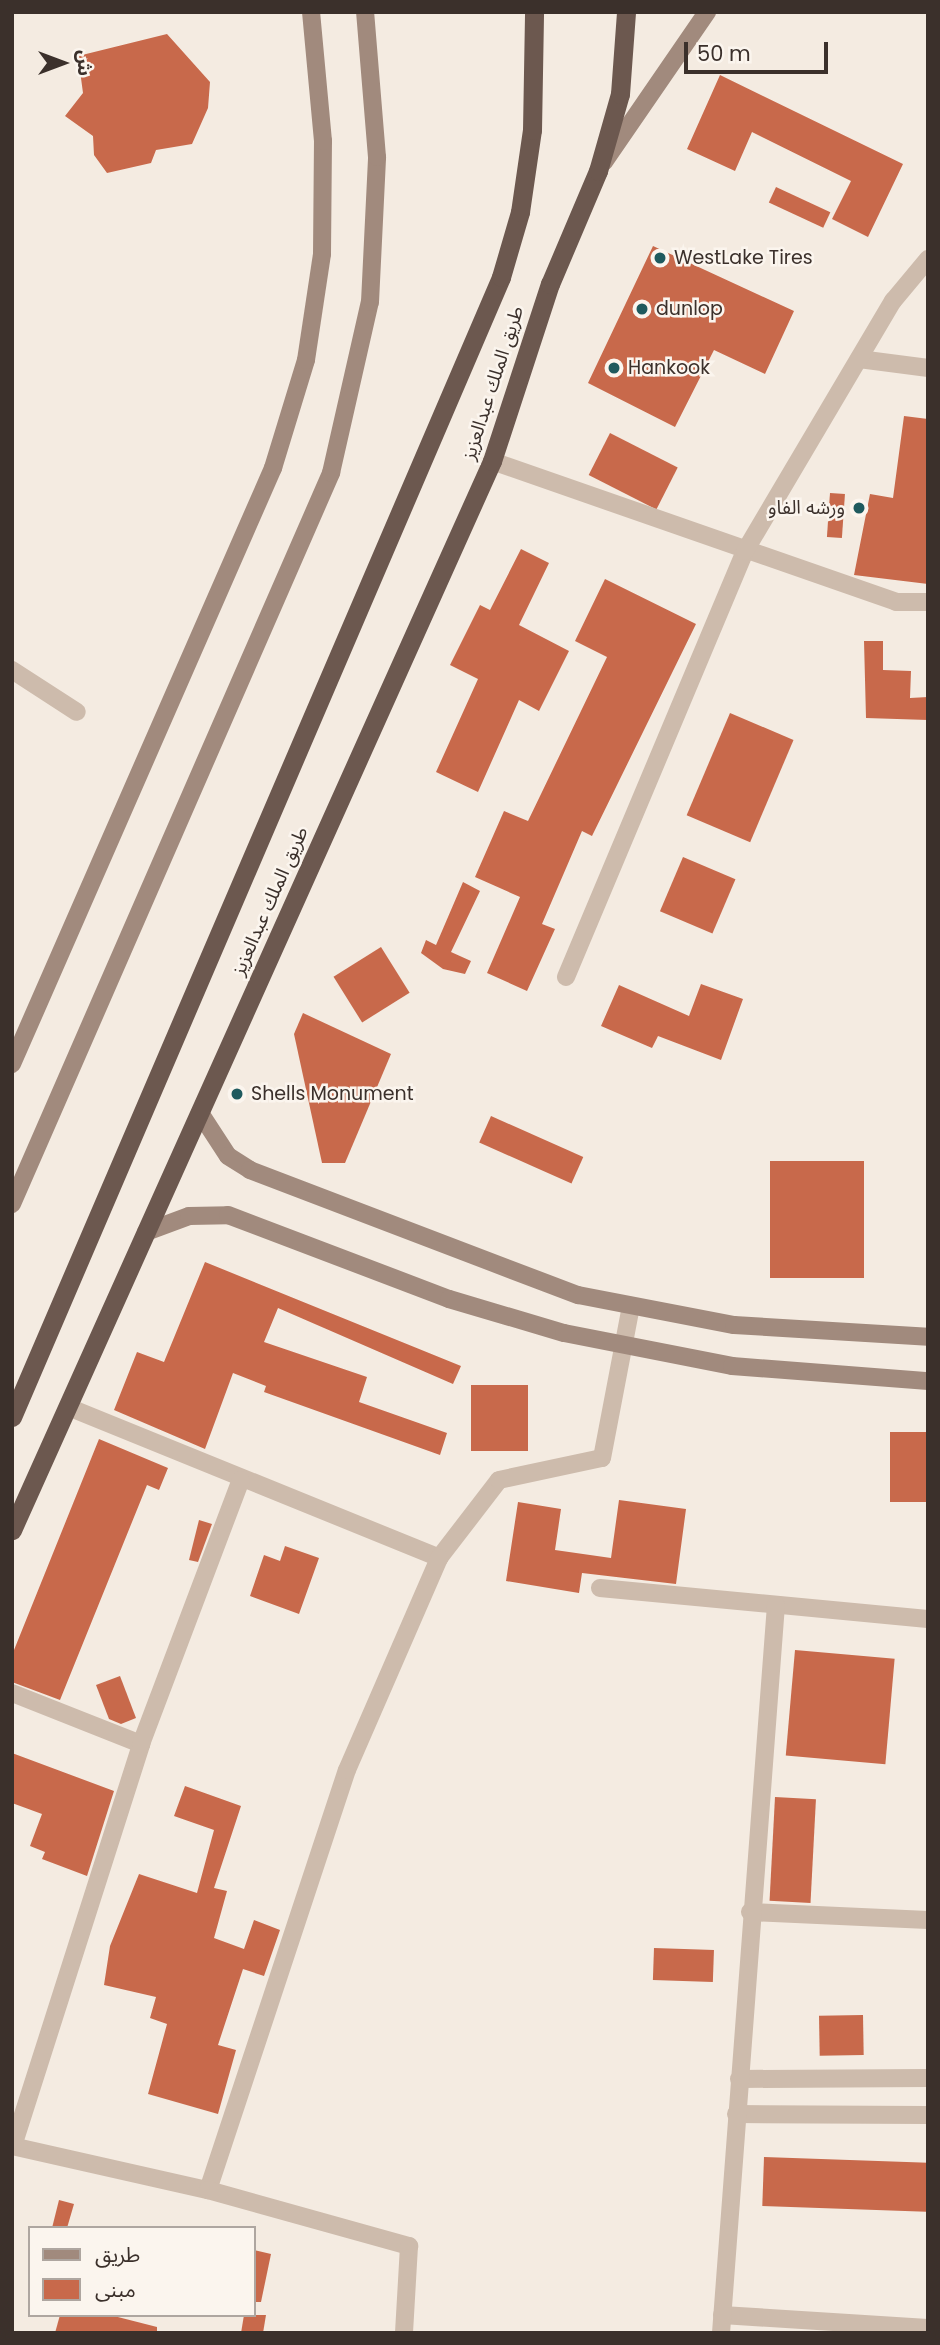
<!DOCTYPE html>
<meta charset="utf-8">
<style>
body{margin:0}
#map{position:relative;width:940px;height:2345px;overflow:hidden;background:#f4ebe1;font-family:Poppins,"Noto Sans Arabic",sans-serif}
div>[style]{position:absolute}
.building>*{inset:0;background:#c8694b;transform-origin:0 0}
.minor>*{height:18px;margin:-9px;padding:0 9px;transform-origin:9px;border-radius:9px;background:#cdbbac}
.secondary>*{height:18px;margin:-9px;padding:0 9px;transform-origin:9px;border-radius:9px;background:#a18a7d}
.trunk>*{height:19px;margin:-9.5px;padding:0 9.5px;transform-origin:9.5px;border-radius:9.5px;background:#6c584f}
.dots>*{width:19px;height:19px;translate:-50% -50%;box-sizing:border-box;border:4px solid #fbf5ee;border-radius:50%}
span{translate:-50% -50%;white-space:nowrap;text-align:center;line-height:1.15;-webkit-text-stroke:5px #fbf5ee;paint-order:stroke}
.poi-label{font-size:19px;color:#3b302b}
.left{translate:0 -50%;text-align:left}
.right{translate:-100% -50%;text-align:right}
.street-label{font-size:19px;color:#3b302b}
.frame{position:absolute;inset:0;border:14px solid #3b302b;pointer-events:none}
.legend{position:absolute;left:28px;top:2226px;width:228px;height:91px;box-sizing:border-box;background:#fbf5ee;border:2px solid #aea6a0;margin:0;padding:9px 12px;list-style:none;font-size:21px;color:#3b302b}
.legend li{display:flex;align-items:center;gap:14px;height:35px}
.legend b{width:35px;border:2px solid #aea6a0}
.north{position:absolute;left:28px;top:28px;width:70px;height:70px;-webkit-text-stroke:5px #fbf5ee;paint-order:stroke;rotate:90deg;font-size:19px;font-weight:700;line-height:28px;text-align:center;color:#3b302b}
.north::after{content:'';display:block;margin:auto;width:24px;height:32px;background:#3b302b;clip-path:polygon(50% 0,100% 100%,50% 72%,0 100%)}
.scale{position:absolute;left:684px;top:42px;width:144px;height:32px;box-sizing:border-box;border:4px solid #3b302b;border-top:0;padding-left:9px;font-size:21px;line-height:24px;white-space:nowrap;color:#3b302b;-webkit-text-stroke:5px #fbf5ee;paint-order:stroke}
</style>
<div id="map">
<div class="building">
<i style="clip-path:polygon(167px 34px,210px 82px,208px 108px,192px 144px,156px 150px,151px 163px,107px 173px,94px 155px,93px 136px,65px 116px,83px 93px,78px 56px)"></i>
<i style="clip-path:polygon(720px 75px,903px 164px,868px 237px,832px 219px,851px 181px,752px 132px,735px 171px,687px 149px)"></i>
<i style="left:776px;top:187px;width:60px;height:17px;rotate:25deg"></i>
<i style="clip-path:polygon(653px 246px,794px 311px,765px 374px,714px 350px,675px 427px,588px 383px)"></i>
<i style="clip-path:polygon(904px 416px,928px 419px,928px 584px,854px 575px,870px 494px,893px 498px)"></i>
<i style="left:610px;top:433px;width:76px;height:47px;rotate:27deg"></i>
<i style="left:830px;top:493px;width:15px;height:44px;rotate:4deg"></i>
<i style="clip-path:polygon(521px 549px,549px 563px,519px 625px,569px 651px,539px 711px,519px 700px,478px 792px,436px 772px,478px 679px,450px 665px,480px 605px,490px 610px)"></i>
<i style="clip-path:polygon(605px 579px,696px 624px,592px 836px,582px 831px,542px 924px,555px 929px,527px 991px,487px 973px,520px 897px,475px 877px,504px 811px,528px 821px,607px 657px,575px 641px)"></i>
<i style="clip-path:polygon(864px 641px,883px 641px,883px 670px,911px 671px,910px 698px,928px 697px,928px 720px,866px 718px)"></i>
<i style="left:730px;top:713px;width:69px;height:111px;rotate:23deg"></i>
<i style="left:683px;top:857px;width:57px;height:59px;rotate:23deg"></i>
<i style="clip-path:polygon(463px 882px,480px 891px,451px 952px,471px 961px,465px 974px,443px 969px,421px 953px,426px 940px,436px 945px)"></i>
<i style="left:381px;top:947px;width:54px;height:56px;rotate:58deg"></i>
<i style="clip-path:polygon(701px 984px,743px 999px,721px 1060px,658px 1036px,652px 1048px,601px 1026px,619px 985px,689px 1016px)"></i>
<i style="clip-path:polygon(303px 1013px,391px 1054px,345px 1163px,322px 1163px,294px 1034px)"></i>
<i style="left:491px;top:1116px;width:101px;height:29px;rotate:24deg"></i>
<i style="left:770px;top:1161px;width:94px;height:117px"></i>
<i style="clip-path:polygon(205px 1262px,461px 1366px,453px 1384px,278px 1308px,264px 1342px,367px 1377px,359px 1402px,447px 1433px,440px 1455px,264px 1392px,266px 1386px,233px 1373px,205px 1449px,114px 1410px,137px 1352px,164px 1362px)"></i>
<i style="left:471px;top:1385px;width:57px;height:66px"></i>
<i style="left:928px;top:1432px;width:70px;height:38px;rotate:90deg"></i>
<i style="clip-path:polygon(99px 1439px,168px 1468px,159px 1490px,147px 1485px,60px 1700px,12px 1682px,12px 1655px)"></i>
<i style="clip-path:polygon(619px 1500px,686px 1509px,676px 1584px,582px 1573px,579px 1593px,506px 1581px,518px 1502px,561px 1509px,555px 1550px,611px 1558px)"></i>
<i style="clip-path:polygon(199px 1520px,212px 1524px,198px 1562px,189px 1560px)"></i>
<i style="clip-path:polygon(285px 1546px,319px 1558px,299px 1614px,250px 1596px,264px 1555px,280px 1561px)"></i>
<i style="left:795px;top:1650px;width:100px;height:106px;rotate:5deg"></i>
<i style="clip-path:polygon(120px 1676px,136px 1718px,121px 1724px,109px 1719px,96px 1685px)"></i>
<i style="clip-path:polygon(12px 1753px,114px 1791px,87px 1876px,42px 1859px,45px 1852px,30px 1846px,42px 1814px,12px 1803px)"></i>
<i style="clip-path:polygon(185px 1786px,241px 1806px,214px 1888px,227px 1891px,214px 1938px,244px 1949px,254px 1920px,280px 1930px,264px 1976px,243px 1969px,218px 2045px,236px 2050px,218px 2114px,148px 2094px,167px 2024px,150px 2018px,156px 1997px,104px 1985px,110px 1946px,139px 1874px,197px 1893px,214px 1830px,174px 1816px)"></i>
<i style="left:775px;top:1797px;width:41px;height:104px;rotate:3deg"></i>
<i style="left:654px;top:1948px;width:60px;height:32px;rotate:2deg"></i>
<i style="left:863px;top:2015px;width:40px;height:44px;rotate:89deg"></i>
<i style="left:764px;top:2157px;width:164px;height:49px;rotate:2deg"></i>
<i style="clip-path:polygon(59px 2200px,74px 2204px,67px 2228px,52px 2228px)"></i>
<i style="clip-path:polygon(254px 2250px,271px 2254px,261px 2302px,254px 2302px)"></i>
<i style="clip-path:polygon(60px 2315px,110px 2315px,157px 2327px,157px 2333px,55px 2333px)"></i>
<i style="clip-path:polygon(244px 2315px,266px 2315px,263px 2333px,241px 2333px)"></i>
</div>
<div class="minor">
<i style="left:859px;top:359px;width:70px;rotate:7.4deg"></i>
<i style="left:492px;top:461px;width:428px;rotate:19.2deg"></i>
<i style="left:896px;top:602px;width:32px"></i>
<i style="left:12px;top:670px;width:77px;rotate:32.9deg"></i>
<i style="left:566px;top:977px;width:462px;rotate:-67.2deg"></i>
<i style="left:745px;top:551px;width:291px;rotate:-59.4deg"></i>
<i style="left:893px;top:301px;width:55px;rotate:-50.2deg"></i>
<i style="left:68px;top:1407px;width:401px;rotate:22.1deg"></i>
<i style="left:439px;top:1558px;width:98px;rotate:-52.4deg"></i>
<i style="left:499px;top:1480px;width:105px;rotate:-12.1deg"></i>
<i style="left:602px;top:1458px;width:155px;rotate:-79.2deg"></i>
<i style="left:600px;top:1588px;width:329px;rotate:5.4deg"></i>
<i style="left:12px;top:1693px;width:139px;rotate:21.6deg"></i>
<i style="left:750px;top:1912px;width:178px;rotate:2.6deg"></i>
<i style="left:739px;top:2079px;width:189px;rotate:-0.3deg"></i>
<i style="left:736px;top:2114px;width:192px;rotate:0.3deg"></i>
<i style="left:12px;top:2146px;width:201px;rotate:12.7deg"></i>
<i style="left:208px;top:2190px;width:442px;rotate:-71.7deg"></i>
<i style="left:347px;top:1770px;width:231px;rotate:-66.5deg"></i>
<i style="left:13px;top:2146px;width:422px;rotate:-72.3deg"></i>
<i style="left:141px;top:1744px;width:282px;rotate:-69.3deg"></i>
<i style="left:208px;top:2190px;width:209px;rotate:15.6deg"></i>
<i style="left:409px;top:2246px;width:87px;rotate:93.3deg"></i>
<i style="left:722px;top:2315px;width:206px;rotate:3.6deg"></i>
<i style="left:721px;top:2333px;width:730px;rotate:-85.68deg"></i>
</div>
<div class="secondary">
<i style="left:604px;top:162px;width:182px;rotate:-55.5deg"></i>
<i style="left:12px;top:1064px;width:651px;rotate:-66.35deg"></i>
<i style="left:273px;top:468px;width:113px;rotate:-73deg"></i>
<i style="left:306px;top:360px;width:107px;rotate:-81.4deg"></i>
<i style="left:322px;top:254px;width:113px;rotate:-89.5deg"></i>
<i style="left:323px;top:141px;width:130px;rotate:-95.3deg"></i>
<i style="left:200px;top:1113px;width:51px;rotate:56.9deg"></i>
<i style="left:228px;top:1156px;width:26px;rotate:32deg"></i>
<i style="left:250px;top:1170px;width:351px;rotate:20.9deg"></i>
<i style="left:578px;top:1295px;width:159px;rotate:10.9deg"></i>
<i style="left:734px;top:1325px;width:194px;rotate:3.5deg"></i>
<i style="left:12px;top:1204px;width:798px;rotate:-66.42deg"></i>
<i style="left:331px;top:473px;width:175px;rotate:-77.2deg"></i>
<i style="left:370px;top:302px;width:145px;rotate:-87.2deg"></i>
<i style="left:377px;top:157px;width:145px;rotate:-94.7deg"></i>
<i style="left:146px;top:1232px;width:46px;rotate:-20.4deg"></i>
<i style="left:189px;top:1216px;width:39px;rotate:-1deg"></i>
<i style="left:228px;top:1215px;width:236px;rotate:20.8deg"></i>
<i style="left:449px;top:1299px;width:120px;rotate:16.5deg"></i>
<i style="left:564px;top:1333px;width:171px;rotate:11.1deg"></i>
<i style="left:732px;top:1366px;width:197px;rotate:4.4deg"></i>
</div>
<div class="trunk">
<i style="left:12px;top:1417px;width:1240px;rotate:-66.78deg"></i>
<i style="left:501px;top:277px;width:68px;rotate:-73.7deg"></i>
<i style="left:520px;top:212px;width:83px;rotate:-81.7deg"></i>
<i style="left:532px;top:130px;width:118px;rotate:-89deg"></i>
<i style="left:12px;top:1530px;width:1172px;rotate:-65.82deg"></i>
<i style="left:492px;top:461px;width:186px;rotate:-71.9deg"></i>
<i style="left:550px;top:284px;width:123px;rotate:-67deg"></i>
<i style="left:598px;top:171px;width:80px;rotate:-74.1deg"></i>
<i style="left:620px;top:94px;width:82px;rotate:-85.8deg"></i>
</div>
<div class="dots">
<i style="left:660px;top:258px;background:#1f5a5e"></i>
<i style="left:642px;top:309px;background:#1f5a5e"></i>
<i style="left:614px;top:368px;background:#1f5a5e"></i>
<i style="left:859px;top:508px;background:#1f5a5e"></i>
<i style="left:237px;top:1094px;background:#1f5a5e"></i>
</div>
<div class="poi-label">
<span class="left" style="left:674px;top:258px">WestLake Tires</span>
<span class="left" style="left:656px;top:309px">dunlop</span>
<span class="left" style="left:628px;top:368px">Hankook</span>
<span class="right" style="left:845px;top:508px">ورشه الفاو</span>
<span class="left" style="left:251px;top:1094px">Shells Monument</span>
</div>
<div class="street-label">
<span style="left:493px;top:383px;rotate:-72deg">طريق الملك عبدالعزيز</span>
<span style="left:270px;top:901px;rotate:-66deg">طريق الملك عبدالعزيز</span>
</div>
<div class="frame"></div>
<ul class="legend">
<li><b style="height:9px;background:#a18a7d"></b>طريق</li>
<li><b style="height:19px;background:#c8694b"></b>مبنى</li>
</ul>
<div class="north">ش</div>
<div class="scale">50 m</div>
</div>
